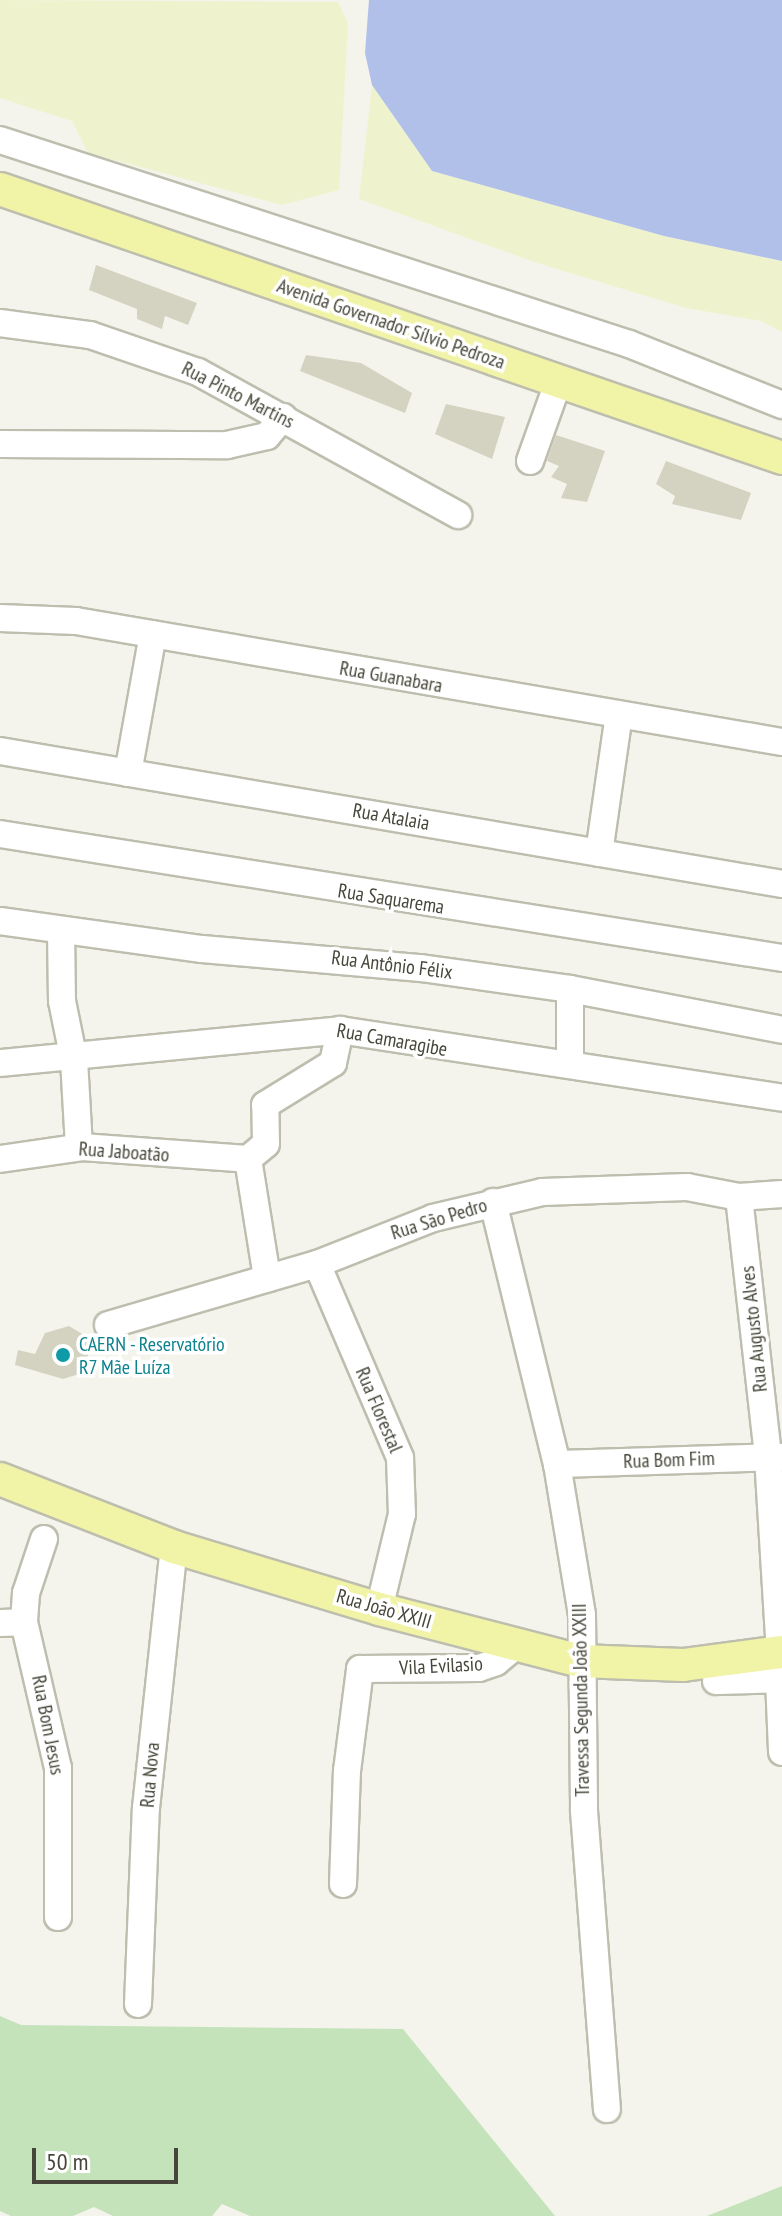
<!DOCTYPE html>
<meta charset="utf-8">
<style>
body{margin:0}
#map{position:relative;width:782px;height:2216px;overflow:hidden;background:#f4f4ec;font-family:"PT Sans Narrow",sans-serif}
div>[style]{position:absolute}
.green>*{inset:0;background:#c4e3ba}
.sand>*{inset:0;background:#eff3cd}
.water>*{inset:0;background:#b0c0e9}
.building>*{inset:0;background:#d4d3c2}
.roads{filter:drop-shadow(2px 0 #bebeaf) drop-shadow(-2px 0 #bebeaf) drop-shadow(0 2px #bebeaf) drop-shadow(0 -2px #bebeaf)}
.minor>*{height:26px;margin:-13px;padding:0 13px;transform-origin:13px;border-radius:13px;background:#fff}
.major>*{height:32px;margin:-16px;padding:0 16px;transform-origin:16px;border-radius:16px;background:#f1f3a6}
.dots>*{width:22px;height:22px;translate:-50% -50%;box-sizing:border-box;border:4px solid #fff;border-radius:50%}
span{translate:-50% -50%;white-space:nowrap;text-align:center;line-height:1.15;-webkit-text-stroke:7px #fff;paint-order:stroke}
.street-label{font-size:20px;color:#47463a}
.culture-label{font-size:20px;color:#0d838f}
.left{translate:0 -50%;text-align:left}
.scale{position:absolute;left:32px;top:2148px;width:146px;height:36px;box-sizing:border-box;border:4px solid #47463a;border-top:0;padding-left:10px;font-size:24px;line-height:28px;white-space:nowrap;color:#47463a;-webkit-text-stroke:6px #fff;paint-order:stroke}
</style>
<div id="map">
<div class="green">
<i style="clip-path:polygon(0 2016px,21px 2025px,403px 2029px,555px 2216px,250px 2216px,222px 2204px,212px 2216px,113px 2216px,94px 2207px,73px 2216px,11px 2216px,0 2211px)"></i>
<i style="clip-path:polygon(782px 2186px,782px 2216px,707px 2216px)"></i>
</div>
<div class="sand">
<i style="clip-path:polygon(0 0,338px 2px,348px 23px,339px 190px,282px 205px,88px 153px,72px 121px,0 98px)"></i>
<i style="clip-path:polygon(372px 85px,432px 171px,664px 236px,782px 261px,782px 332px,761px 321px,686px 308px,537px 263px,359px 199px)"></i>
</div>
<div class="water">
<i style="clip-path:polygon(369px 0,782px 0,782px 261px,664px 236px,432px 171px,372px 85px,365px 53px)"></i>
</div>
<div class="building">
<i style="clip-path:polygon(96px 265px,197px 303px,188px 325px,165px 316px,162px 329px,137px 319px,137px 309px,89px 290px)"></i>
<i style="clip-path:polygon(306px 355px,361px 363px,412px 393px,405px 413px,300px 371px)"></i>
<i style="clip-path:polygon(446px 404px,505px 417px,492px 459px,435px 434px)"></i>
<i style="clip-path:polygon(556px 435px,605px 451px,587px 502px,561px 498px,567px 484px,551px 477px,559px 466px,547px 461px)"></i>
<i style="clip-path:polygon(666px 461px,751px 493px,741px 520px,672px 504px,675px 496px,656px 484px)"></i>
<i style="clip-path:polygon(69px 1326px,84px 1335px,90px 1351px,79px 1374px,63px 1379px,15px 1365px,18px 1350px,35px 1354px,45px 1333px)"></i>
</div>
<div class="roads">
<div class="minor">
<i style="left:0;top:140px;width:661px;rotate:17.97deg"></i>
<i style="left:629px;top:344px;width:165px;rotate:21.7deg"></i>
<i style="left:0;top:323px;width:91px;rotate:7.6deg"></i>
<i style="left:90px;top:335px;width:114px;rotate:18.9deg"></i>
<i style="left:198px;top:372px;width:297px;rotate:28.8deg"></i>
<i style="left:0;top:444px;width:227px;rotate:0.3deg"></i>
<i style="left:227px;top:445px;width:41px;rotate:-12.7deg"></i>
<i style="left:267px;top:436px;width:25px;rotate:-50deg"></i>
<i style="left:530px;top:461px;width:83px;rotate:-70.3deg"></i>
<i style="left:0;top:618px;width:76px;rotate:2.3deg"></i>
<i style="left:76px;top:621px;width:716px;rotate:9.73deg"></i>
<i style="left:0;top:751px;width:793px;rotate:9.65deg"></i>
<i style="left:128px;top:773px;width:141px;rotate:-79.8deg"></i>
<i style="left:0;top:834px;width:792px;rotate:9.01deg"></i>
<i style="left:599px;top:853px;width:139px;rotate:-81.8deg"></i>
<i style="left:0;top:921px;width:204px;rotate:7.9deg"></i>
<i style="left:202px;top:949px;width:220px;rotate:5deg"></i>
<i style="left:421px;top:968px;width:150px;rotate:8deg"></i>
<i style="left:570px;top:989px;width:216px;rotate:10.9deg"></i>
<i style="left:61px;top:930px;width:71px;rotate:89.2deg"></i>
<i style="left:62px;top:1001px;width:60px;rotate:78.5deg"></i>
<i style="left:74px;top:1060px;width:87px;rotate:86.7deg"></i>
<i style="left:0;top:1063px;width:342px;rotate:-5.5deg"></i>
<i style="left:340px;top:1030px;width:447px;rotate:8.7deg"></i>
<i style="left:570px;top:1063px;width:74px;rotate:-90deg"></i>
<i style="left:0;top:1159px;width:83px;rotate:-8.3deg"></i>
<i style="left:82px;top:1147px;width:166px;rotate:4.1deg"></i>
<i style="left:248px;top:1159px;width:23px;rotate:-40deg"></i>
<i style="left:266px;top:1144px;width:39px;rotate:-91deg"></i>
<i style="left:265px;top:1105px;width:80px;rotate:-31.7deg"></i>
<i style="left:333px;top:1063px;width:34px;rotate:-78deg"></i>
<i style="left:248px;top:1159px;width:121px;rotate:80.9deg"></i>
<i style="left:739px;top:1197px;width:262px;rotate:83.6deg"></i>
<i style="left:768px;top:1457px;width:195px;rotate:86.5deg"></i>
<i style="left:493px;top:1202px;width:270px;rotate:76.3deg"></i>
<i style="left:557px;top:1464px;width:153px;rotate:80.6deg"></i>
<i style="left:582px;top:1615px;width:196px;rotate:89.4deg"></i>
<i style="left:584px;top:1811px;width:299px;rotate:85.6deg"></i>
<i style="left:317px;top:1264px;width:211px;rotate:66.8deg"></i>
<i style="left:400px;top:1458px;width:56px;rotate:88deg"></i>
<i style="left:402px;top:1514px;width:98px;rotate:103.6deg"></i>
<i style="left:108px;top:1325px;width:218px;rotate:-16.3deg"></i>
<i style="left:317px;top:1264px;width:125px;rotate:-21.6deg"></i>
<i style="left:433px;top:1218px;width:112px;rotate:-13.4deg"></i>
<i style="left:542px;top:1192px;width:145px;rotate:-2deg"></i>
<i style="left:687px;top:1187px;width:53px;rotate:10.9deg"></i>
<i style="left:739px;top:1197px;width:43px;rotate:-4deg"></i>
<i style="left:557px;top:1464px;width:225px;rotate:-1.8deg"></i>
<i style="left:44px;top:1539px;width:57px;rotate:108.4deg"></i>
<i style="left:26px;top:1593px;width:29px;rotate:94deg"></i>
<i style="left:24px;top:1622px;width:150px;rotate:76.9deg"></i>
<i style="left:58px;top:1768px;width:149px;rotate:90deg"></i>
<i style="left:0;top:1623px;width:24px;rotate:-2deg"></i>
<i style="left:779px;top:1679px;width:73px;rotate:87.6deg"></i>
<i style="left:716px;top:1681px;width:66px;rotate:-1.7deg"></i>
<i style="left:343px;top:1884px;width:113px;rotate:-88deg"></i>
<i style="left:347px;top:1771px;width:103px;rotate:-82.7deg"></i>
<i style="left:360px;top:1669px;width:119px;rotate:-0.5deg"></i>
<i style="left:479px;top:1668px;width:18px;rotate:-19deg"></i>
<i style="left:496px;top:1662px;width:25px;rotate:-40deg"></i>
<i style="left:138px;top:2004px;width:196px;rotate:-87.7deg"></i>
<i style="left:146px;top:1808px;width:262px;rotate:-83.9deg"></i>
</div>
<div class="major">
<i style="left:0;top:189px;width:827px;rotate:18.98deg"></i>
<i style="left:0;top:1479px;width:187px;rotate:21.3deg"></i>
<i style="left:174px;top:1547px;width:214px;rotate:16.8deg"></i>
<i style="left:379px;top:1609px;width:208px;rotate:14.5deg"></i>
<i style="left:580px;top:1661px;width:103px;rotate:2.2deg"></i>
<i style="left:683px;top:1665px;width:100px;rotate:-7.5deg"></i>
</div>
</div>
<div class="dots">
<i style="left:63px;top:1355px;background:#0f9aa8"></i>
</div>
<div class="street-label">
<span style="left:391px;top:324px;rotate:19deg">Avenida Governador Sílvio Pedroza</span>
<span style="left:238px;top:395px;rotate:27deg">Rua Pinto Martins</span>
<span style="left:391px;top:677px;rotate:10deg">Rua Guanabara</span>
<span style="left:391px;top:817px;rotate:10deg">Rua Atalaia</span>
<span style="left:391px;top:899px;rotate:9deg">Rua Saquarema</span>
<span style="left:392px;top:965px;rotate:7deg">Rua Antônio Félix</span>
<span style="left:392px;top:1040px;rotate:10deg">Rua Camaragibe</span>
<span style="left:124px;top:1152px;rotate:4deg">Rua Jaboatão</span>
<span style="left:439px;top:1219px;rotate:-17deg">Rua São Pedro</span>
<span style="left:754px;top:1329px;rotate:-96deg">Rua Augusto Alves</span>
<span style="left:379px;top:1410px;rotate:67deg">Rua Florestal</span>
<span style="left:669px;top:1460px;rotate:-2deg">Rua Bom Fim</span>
<span style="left:384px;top:1609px;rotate:16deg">Rua João XXIII</span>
<span style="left:441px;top:1666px;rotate:-3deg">Vila Evilasio</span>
<span style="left:581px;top:1700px;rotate:-91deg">Travessa Segunda João XXIII</span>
<span style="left:48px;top:1725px;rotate:79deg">Rua Bom Jesus</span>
<span style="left:150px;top:1775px;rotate:-85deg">Rua Nova</span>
</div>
<div class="culture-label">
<span class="left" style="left:79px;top:1356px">CAERN - Reservatório<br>R7 Mãe Luíza</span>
</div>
<div class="scale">50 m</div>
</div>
